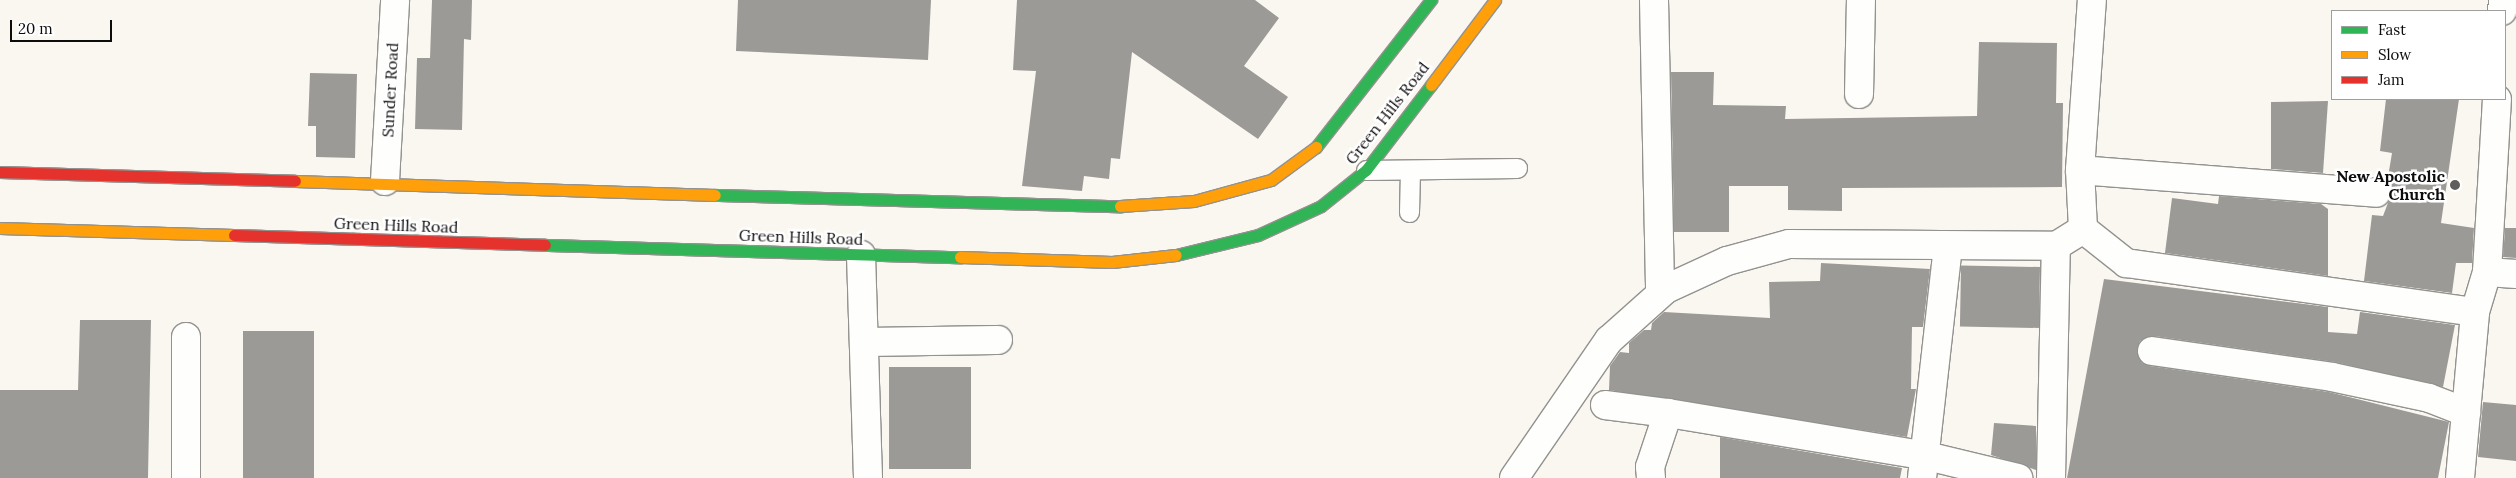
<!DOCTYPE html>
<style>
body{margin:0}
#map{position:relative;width:2516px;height:478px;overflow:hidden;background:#faf7f0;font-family:Lora,serif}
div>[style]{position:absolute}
.building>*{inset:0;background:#9c9a96;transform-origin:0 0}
.roads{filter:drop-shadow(1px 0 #93928f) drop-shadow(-1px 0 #93928f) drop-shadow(0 1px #93928f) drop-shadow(0 -1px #93928f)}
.lane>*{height:19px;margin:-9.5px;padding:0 9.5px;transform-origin:9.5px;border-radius:9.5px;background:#fefefd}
.street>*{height:28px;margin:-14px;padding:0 14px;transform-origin:14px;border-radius:14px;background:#fefefd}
.fast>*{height:11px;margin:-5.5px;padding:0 5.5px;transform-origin:5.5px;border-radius:5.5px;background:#30b455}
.slow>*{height:11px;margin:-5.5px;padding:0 5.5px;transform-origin:5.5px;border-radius:5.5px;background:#ff9f0a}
.jam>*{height:11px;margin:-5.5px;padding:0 5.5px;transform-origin:5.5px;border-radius:5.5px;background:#e5322d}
.dots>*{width:14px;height:14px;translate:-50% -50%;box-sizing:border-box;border:2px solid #fff;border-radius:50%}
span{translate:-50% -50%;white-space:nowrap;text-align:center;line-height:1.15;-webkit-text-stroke:5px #fff;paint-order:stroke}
.street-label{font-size:16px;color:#0c0c0c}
.poi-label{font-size:16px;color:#0c0c0c;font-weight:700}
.right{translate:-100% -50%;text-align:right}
.legend{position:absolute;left:2331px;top:10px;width:175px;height:90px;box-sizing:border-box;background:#fff;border:1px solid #9e9e9e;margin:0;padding:6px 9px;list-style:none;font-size:15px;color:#0c0c0c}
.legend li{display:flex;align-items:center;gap:10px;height:25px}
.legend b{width:25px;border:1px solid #9e9e9e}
.scale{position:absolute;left:10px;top:20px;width:102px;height:22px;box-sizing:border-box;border:2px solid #0c0c0c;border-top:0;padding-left:6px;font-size:15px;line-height:18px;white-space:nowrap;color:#0c0c0c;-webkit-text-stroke:4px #fff;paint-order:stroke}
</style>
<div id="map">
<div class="building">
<i style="clip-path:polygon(432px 0,472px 0,471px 40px,464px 39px,462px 130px,415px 129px,417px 58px,430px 58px)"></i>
<i style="clip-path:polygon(738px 0,931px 0,928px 60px,736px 51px)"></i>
<i style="clip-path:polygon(1017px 0,1255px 0,1279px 18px,1244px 66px,1288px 97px,1258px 139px,1132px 52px,1120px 159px,1111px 158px,1109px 179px,1084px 176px,1082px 191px,1022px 186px,1036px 71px,1013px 70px)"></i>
<i style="clip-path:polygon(1979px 42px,2057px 43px,2056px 103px,2063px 103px,2062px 187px,1842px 188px,1842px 211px,1788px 210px,1788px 186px,1729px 186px,1729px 232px,1674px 232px,1671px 72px,1714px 72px,1713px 105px,1786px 106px,1785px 119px,1977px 116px)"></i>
<i style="clip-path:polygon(310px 73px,357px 74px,355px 158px,316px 157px,316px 126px,308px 126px)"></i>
<i style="clip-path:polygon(2386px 99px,2459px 99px,2441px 223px,2474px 228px,2472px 263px,2456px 263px,2452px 293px,2364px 281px,2372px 215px,2383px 216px,2391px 195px,2387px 183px,2392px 153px,2380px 151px)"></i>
<i style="clip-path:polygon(2328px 101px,2323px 173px,2271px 169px,2271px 102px)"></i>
<i style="clip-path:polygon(2219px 196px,2321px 204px,2328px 209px,2328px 276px,2165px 253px,2172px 198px,2218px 204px)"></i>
<i style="clip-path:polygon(2505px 228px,2516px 228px,2516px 258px,2503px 257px)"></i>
<i style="clip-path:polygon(1821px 263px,1930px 269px,1923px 327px,1912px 327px,1911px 389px,1916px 389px,1907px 437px,1609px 390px,1610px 366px,1620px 352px,1629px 353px,1629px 343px,1644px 330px,1651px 330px,1652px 323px,1664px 312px,1770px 318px,1769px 282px,1820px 281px)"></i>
<i style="left:2040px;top:267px;width:61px;height:79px;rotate:91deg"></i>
<i style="clip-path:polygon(2104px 279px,2328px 307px,2328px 332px,2357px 334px,2360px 312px,2455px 325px,2443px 387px,2335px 362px,2154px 336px,2140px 341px,2137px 349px,2142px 363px,2150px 366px,2329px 392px,2449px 422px,2438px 478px,2067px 478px)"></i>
<i style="clip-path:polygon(80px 320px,151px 320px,148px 478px,0 478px,0 390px,78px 390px)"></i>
<i style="left:243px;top:331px;width:71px;height:147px"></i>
<i style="left:889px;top:367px;width:82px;height:102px"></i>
<i style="clip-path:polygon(2483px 402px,2516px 405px,2516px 461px,2478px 457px)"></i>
<i style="clip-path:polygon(1994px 423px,2036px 426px,2036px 470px,1991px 455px)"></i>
<i style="clip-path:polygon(1720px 437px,1902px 468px,1900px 478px,1720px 478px)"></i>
</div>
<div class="roads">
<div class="lane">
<i style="left:1366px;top:170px;width:151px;rotate:-0.8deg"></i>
<i style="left:1409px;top:212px;width:42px;rotate:-88.6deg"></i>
</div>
<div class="street">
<i style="left:1654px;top:0;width:293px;rotate:88.8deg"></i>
<i style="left:2502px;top:11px;width:11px;rotate:-85deg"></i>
<i style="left:1859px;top:94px;width:94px;rotate:-88.8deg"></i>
<i style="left:2080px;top:170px;width:297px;rotate:4.4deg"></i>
<i style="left:385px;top:181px;width:181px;rotate:-86.8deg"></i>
<i style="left:2083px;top:229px;width:55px;rotate:38.3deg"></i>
<i style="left:2126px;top:263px;width:352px;rotate:8deg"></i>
<i style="left:861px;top:255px;width:223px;rotate:88.2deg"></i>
<i style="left:2487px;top:272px;width:29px;rotate:4deg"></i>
<i style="left:186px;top:337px;width:141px;rotate:90deg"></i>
<i style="left:864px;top:342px;width:134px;rotate:-0.9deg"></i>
<i style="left:2152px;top:351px;width:182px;rotate:8.2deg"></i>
<i style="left:2332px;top:377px;width:99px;rotate:12.2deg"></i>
<i style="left:2429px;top:398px;width:40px;rotate:21deg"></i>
<i style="left:1605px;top:405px;width:64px;rotate:7.2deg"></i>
<i style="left:1514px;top:478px;width:168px;rotate:-55.5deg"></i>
<i style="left:1609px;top:340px;width:76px;rotate:-41.8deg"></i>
<i style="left:1666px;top:289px;width:67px;rotate:-24.7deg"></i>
<i style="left:1727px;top:261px;width:64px;rotate:-15.3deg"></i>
<i style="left:1789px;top:244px;width:267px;rotate:0.4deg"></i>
<i style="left:2056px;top:246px;width:32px;rotate:-32deg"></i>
<i style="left:2083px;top:229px;width:59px;rotate:-92.9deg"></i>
<i style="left:2080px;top:170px;width:170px;rotate:-86deg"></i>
<i style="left:1651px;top:478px;width:11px;rotate:-95deg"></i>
<i style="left:1650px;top:467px;width:57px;rotate:-71.6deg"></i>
<i style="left:1668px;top:413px;width:263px;rotate:9.4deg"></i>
<i style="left:1927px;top:456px;width:94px;rotate:13.6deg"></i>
<i style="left:1922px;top:478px;width:233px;rotate:-83.6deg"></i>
<i style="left:2051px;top:478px;width:232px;rotate:-88.8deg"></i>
<i style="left:2460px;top:478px;width:167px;rotate:-84.8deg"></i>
<i style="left:2475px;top:312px;width:42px;rotate:-73.3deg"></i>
<i style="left:2487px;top:272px;width:173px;rotate:-86.7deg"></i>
</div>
<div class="fast">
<i style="left:1316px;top:147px;width:187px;rotate:-52deg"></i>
<i style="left:715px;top:195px;width:405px;rotate:1.6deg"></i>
<i style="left:545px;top:245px;width:415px;rotate:1.7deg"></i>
<i style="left:1176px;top:255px;width:84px;rotate:-13.7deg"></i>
<i style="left:1258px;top:235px;width:69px;rotate:-24.7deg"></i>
<i style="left:1321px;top:206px;width:58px;rotate:-38.7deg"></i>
<i style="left:1366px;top:170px;width:107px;rotate:-52.6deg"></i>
</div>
<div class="slow">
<i style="left:1431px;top:85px;width:106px;rotate:-53deg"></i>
<i style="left:295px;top:181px;width:420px;rotate:1.9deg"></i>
<i style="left:1120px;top:206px;width:74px;rotate:-3.9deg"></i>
<i style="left:1194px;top:201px;width:80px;rotate:-15.3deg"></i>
<i style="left:1271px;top:180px;width:56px;rotate:-36.3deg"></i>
<i style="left:0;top:228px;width:234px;rotate:1.7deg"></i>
<i style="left:960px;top:257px;width:152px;rotate:1.9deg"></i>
<i style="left:1112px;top:262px;width:64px;rotate:-6.2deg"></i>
</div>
<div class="jam">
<i style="left:0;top:172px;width:295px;rotate:1.7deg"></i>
<i style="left:234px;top:235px;width:311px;rotate:1.8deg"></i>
</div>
</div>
<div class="dots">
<i style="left:2455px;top:185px;background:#5f5e5c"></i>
</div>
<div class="street-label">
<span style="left:390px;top:90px;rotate:-87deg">Sunder Road</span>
<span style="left:1387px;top:113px;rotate:-52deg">Green Hills Road</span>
<span style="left:396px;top:225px;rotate:2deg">Green Hills Road</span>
<span style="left:801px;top:237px;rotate:2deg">Green Hills Road</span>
</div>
<div class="poi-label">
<span class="right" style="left:2445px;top:185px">New Apostolic<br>Church</span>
</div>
<ul class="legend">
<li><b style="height:6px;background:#30b455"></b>Fast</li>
<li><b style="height:6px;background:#ff9f0a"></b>Slow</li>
<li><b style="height:6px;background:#e5322d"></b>Jam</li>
</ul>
<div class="scale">20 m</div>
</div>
